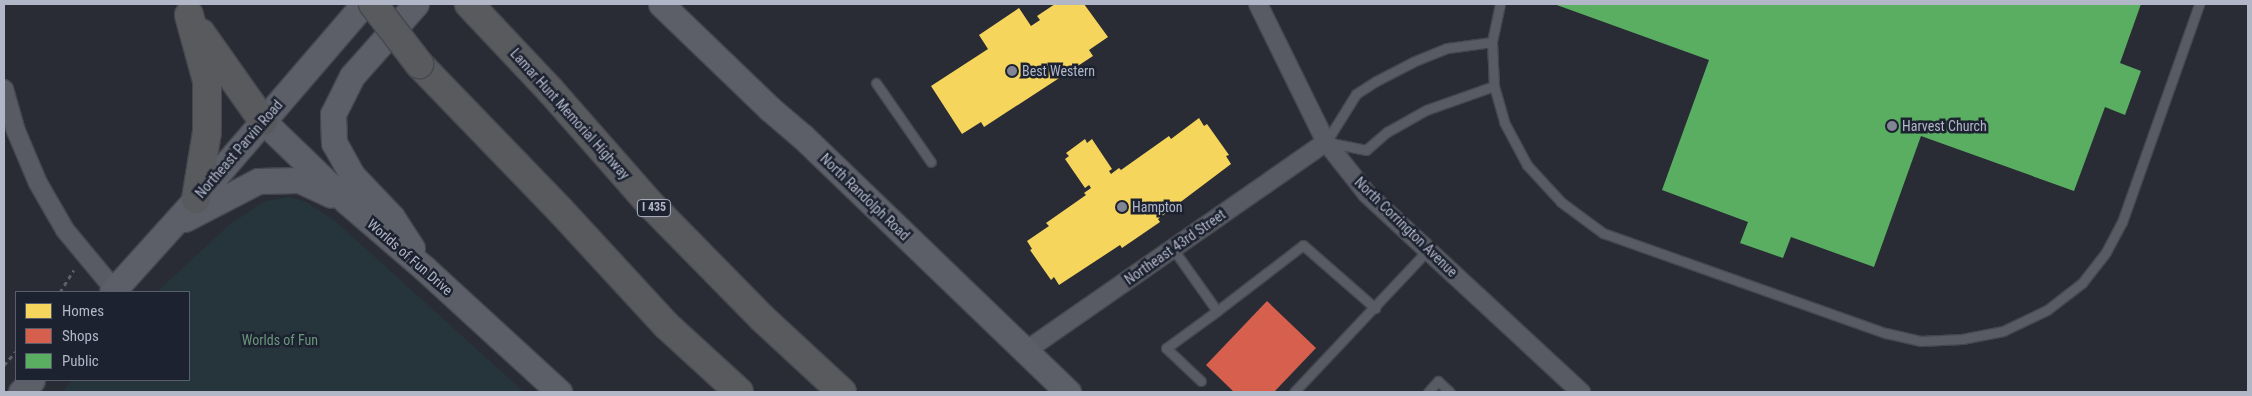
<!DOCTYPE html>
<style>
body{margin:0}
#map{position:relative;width:2252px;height:396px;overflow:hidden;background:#292c35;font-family:"Roboto Condensed",sans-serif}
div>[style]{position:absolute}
.green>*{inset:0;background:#26353b}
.homes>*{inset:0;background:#f6d55c}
.shops>*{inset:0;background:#d6604d}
.public>*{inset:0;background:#5aae61}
.path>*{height:3px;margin-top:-1.5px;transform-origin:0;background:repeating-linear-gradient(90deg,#5c5f67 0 4px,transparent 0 8px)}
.roads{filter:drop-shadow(1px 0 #45474f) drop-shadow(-1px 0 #45474f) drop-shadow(0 1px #45474f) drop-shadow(0 -1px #45474f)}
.lane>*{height:9px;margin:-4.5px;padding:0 4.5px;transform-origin:4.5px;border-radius:4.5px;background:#585b63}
.street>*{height:18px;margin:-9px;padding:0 9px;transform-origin:9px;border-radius:9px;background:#585b63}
.secondary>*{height:25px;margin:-12.5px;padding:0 12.5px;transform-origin:12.5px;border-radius:12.5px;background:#5c5f68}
.highway>*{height:28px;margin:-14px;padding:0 14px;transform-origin:14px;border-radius:14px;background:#585a5e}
.bridges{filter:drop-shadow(1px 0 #464851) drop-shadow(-1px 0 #464851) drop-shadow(0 1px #464851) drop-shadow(0 -1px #464851)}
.highway-bridge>*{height:28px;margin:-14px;padding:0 14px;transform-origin:14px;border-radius:14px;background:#585a5e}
.dots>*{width:14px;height:14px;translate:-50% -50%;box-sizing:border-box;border:2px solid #1c2230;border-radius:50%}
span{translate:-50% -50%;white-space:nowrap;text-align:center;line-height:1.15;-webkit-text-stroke:5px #1c2230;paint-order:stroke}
.shield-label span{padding:1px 4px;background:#1c2230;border:1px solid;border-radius:4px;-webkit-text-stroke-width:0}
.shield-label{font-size:12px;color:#b2b7c7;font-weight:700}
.poi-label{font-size:14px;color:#b2b7c7}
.left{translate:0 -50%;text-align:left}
.street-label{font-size:14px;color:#b2b7c7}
.park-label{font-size:14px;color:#6a977b}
.frame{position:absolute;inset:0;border:5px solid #b2b7c7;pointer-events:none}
.legend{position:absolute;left:15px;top:291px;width:175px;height:90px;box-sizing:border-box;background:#1c2230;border:1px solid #585e6c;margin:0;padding:6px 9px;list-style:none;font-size:15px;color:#b2b7c7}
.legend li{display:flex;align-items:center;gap:10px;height:25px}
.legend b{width:25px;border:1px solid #585e6c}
</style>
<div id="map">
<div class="green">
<i style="clip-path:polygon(290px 197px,306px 202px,335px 221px,524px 392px,62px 392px,73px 380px,189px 380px,189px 292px,157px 292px,229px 225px,265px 201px)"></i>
</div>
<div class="homes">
<i style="clip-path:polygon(1055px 4px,1084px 4px,1108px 37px,1089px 50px,1093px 56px,984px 127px,981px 122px,962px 134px,931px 86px,988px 49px,979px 35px,1019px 8px,1031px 26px,1040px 20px,1037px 16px)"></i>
<i style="clip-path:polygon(1199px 118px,1204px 126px,1207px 124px,1229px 155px,1226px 156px,1231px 164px,1158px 219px,1160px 222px,1122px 248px,1120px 245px,1059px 285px,1054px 277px,1051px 280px,1030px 250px,1032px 249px,1027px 241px,1049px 226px,1046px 223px,1086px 195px,1084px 193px,1091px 188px,1089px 185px,1085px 188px,1065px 159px,1069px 156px,1066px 153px,1085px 139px,1087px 143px,1092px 139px,1112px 169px,1109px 171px,1111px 174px,1119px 168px,1121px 170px,1169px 136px,1171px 139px)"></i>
</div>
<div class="shops">
<i style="clip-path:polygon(1267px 301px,1316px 348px,1274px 392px,1234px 392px,1206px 365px)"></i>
</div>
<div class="public">
<i style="clip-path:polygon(1554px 4px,2141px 4px,2120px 63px,2141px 71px,2125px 115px,2105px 107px,2074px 191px,1921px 136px,1874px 267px,1791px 237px,1783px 258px,1740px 243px,1748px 222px,1662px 190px,1709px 60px)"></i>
</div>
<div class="path">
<i style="left:60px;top:292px;width:26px;rotate:-58deg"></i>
<i style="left:4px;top:365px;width:18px;rotate:-49deg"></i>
</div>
<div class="roads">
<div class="lane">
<i style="left:1500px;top:4px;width:39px;rotate:102deg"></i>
<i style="left:1492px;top:42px;width:44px;rotate:87.4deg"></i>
<i style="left:1494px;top:86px;width:37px;rotate:74deg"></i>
<i style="left:1504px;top:122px;width:49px;rotate:61.9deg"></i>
<i style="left:1527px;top:165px;width:50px;rotate:47.4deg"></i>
<i style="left:1561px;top:202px;width:52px;rotate:36.4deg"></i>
<i style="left:1603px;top:233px;width:300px;rotate:19.5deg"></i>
<i style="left:1886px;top:333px;width:35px;rotate:13deg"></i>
<i style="left:1920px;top:341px;width:42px;rotate:-2.7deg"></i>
<i style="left:1962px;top:339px;width:42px;rotate:-11deg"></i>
<i style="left:2003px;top:331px;width:49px;rotate:-25.5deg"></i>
<i style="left:2047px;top:310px;width:44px;rotate:-37.6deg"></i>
<i style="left:2082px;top:283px;width:39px;rotate:-52deg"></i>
<i style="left:2106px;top:252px;width:34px;rotate:-62deg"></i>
<i style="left:2122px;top:222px;width:231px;rotate:-70.5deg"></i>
<i style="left:1492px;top:42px;width:45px;rotate:172.4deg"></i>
<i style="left:1447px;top:48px;width:37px;rotate:158deg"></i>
<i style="left:1413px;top:62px;width:42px;rotate:152.8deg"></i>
<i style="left:1376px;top:81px;width:24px;rotate:147deg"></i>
<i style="left:1356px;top:94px;width:57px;rotate:122deg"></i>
<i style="left:1326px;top:142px;width:41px;rotate:11.3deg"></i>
<i style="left:1366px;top:150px;width:28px;rotate:-41deg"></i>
<i style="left:1387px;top:132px;width:45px;rotate:-29.4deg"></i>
<i style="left:1426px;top:110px;width:72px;rotate:-19.4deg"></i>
<i style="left:876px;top:83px;width:96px;rotate:55.2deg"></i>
<i style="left:1173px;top:249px;width:76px;rotate:54.6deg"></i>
<i style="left:1217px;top:311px;width:63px;rotate:144deg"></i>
<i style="left:1166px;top:348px;width:48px;rotate:43.3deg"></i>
<i style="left:1217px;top:311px;width:108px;rotate:-37.5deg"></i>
<i style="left:1303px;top:245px;width:96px;rotate:41.2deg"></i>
<i style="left:1294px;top:392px;width:195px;rotate:-46.7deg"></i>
<i style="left:1428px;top:392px;width:15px;rotate:-48deg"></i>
<i style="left:1438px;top:381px;width:16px;rotate:43deg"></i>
</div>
<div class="street">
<i style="left:1258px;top:4px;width:154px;rotate:63.8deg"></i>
<i style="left:1326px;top:142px;width:66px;rotate:51.7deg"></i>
<i style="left:1367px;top:194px;width:292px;rotate:42.8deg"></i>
<i style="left:4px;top:89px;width:44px;rotate:74.1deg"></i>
<i style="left:16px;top:131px;width:56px;rotate:67.1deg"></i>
<i style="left:38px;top:183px;width:54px;rotate:60.1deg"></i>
<i style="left:65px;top:230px;width:77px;rotate:50.3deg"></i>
<i style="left:1024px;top:352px;width:368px;rotate:-34.8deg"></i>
</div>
<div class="secondary">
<i style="left:661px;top:4px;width:150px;rotate:43.9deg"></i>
<i style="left:769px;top:108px;width:45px;rotate:40.5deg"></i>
<i style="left:803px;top:137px;width:368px;rotate:43.9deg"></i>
<i style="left:263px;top:121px;width:115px;rotate:43.9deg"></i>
<i style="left:346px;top:201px;width:104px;rotate:40.7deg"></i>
<i style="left:425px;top:269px;width:182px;rotate:42.5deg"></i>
<i style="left:185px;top:219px;width:82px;rotate:-27.5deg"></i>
<i style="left:258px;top:181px;width:41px;rotate:-1.4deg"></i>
<i style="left:299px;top:180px;width:35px;rotate:25deg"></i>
<i style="left:412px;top:248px;width:37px;rotate:-123deg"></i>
<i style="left:392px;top:217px;width:58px;rotate:-133.6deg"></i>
<i style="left:352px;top:175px;width:37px;rotate:-119deg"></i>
<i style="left:334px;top:143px;width:29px;rotate:-92deg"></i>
<i style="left:333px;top:114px;width:42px;rotate:-63.4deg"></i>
<i style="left:352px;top:76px;width:96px;rotate:-48.4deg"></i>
<i style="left:112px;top:292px;width:125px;rotate:-47.9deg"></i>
<i style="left:196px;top:199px;width:257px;rotate:-49.3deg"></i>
<i style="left:21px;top:392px;width:16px;rotate:-47deg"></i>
</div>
<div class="highway">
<i style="left:469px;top:4px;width:118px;rotate:46.7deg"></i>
<i style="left:550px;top:90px;width:154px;rotate:48.7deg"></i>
<i style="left:652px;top:206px;width:157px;rotate:45.5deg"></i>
<i style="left:762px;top:318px;width:109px;rotate:42.8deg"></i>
<i style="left:189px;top:15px;width:68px;rotate:74.7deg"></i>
<i style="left:207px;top:81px;width:51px;rotate:90deg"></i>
<i style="left:207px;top:132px;width:68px;rotate:99.3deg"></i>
<i style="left:201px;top:33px;width:108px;rotate:54.8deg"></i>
<i style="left:419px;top:64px;width:203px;rotate:46deg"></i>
<i style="left:560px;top:210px;width:156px;rotate:47.3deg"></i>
<i style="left:666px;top:325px;width:99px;rotate:42.5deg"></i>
</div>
</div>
<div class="bridges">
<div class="highway-bridge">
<i style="left:373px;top:4px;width:76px;rotate:52.5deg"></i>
</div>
</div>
<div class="dots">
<i style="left:1012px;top:71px;background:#828694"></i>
<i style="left:1892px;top:126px;background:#828694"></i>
<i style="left:1122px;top:207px;background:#828694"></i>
</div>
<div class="shield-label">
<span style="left:654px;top:208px">I 435</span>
</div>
<div class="poi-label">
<span class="left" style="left:1022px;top:71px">Best Western</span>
<span class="left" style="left:1902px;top:126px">Harvest Church</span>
<span class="left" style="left:1132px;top:207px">Hampton</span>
</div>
<div class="street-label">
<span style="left:570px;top:114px;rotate:48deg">Lamar Hunt Memorial Highway</span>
<span style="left:239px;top:149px;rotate:-49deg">Northeast Parvin Road</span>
<span style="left:865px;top:197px;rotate:44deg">North Randolph Road</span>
<span style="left:1406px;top:227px;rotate:44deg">North Corrington Avenue</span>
<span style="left:1175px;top:247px;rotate:-35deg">Northeast 43rd Street</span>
<span style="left:410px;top:257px;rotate:41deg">Worlds of Fun Drive</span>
</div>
<div class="park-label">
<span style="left:280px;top:340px">Worlds of Fun</span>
</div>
<div class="frame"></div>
<ul class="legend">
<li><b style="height:14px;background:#f6d55c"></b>Homes</li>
<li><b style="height:14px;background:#d6604d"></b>Shops</li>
<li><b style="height:14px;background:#5aae61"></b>Public</li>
</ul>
</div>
